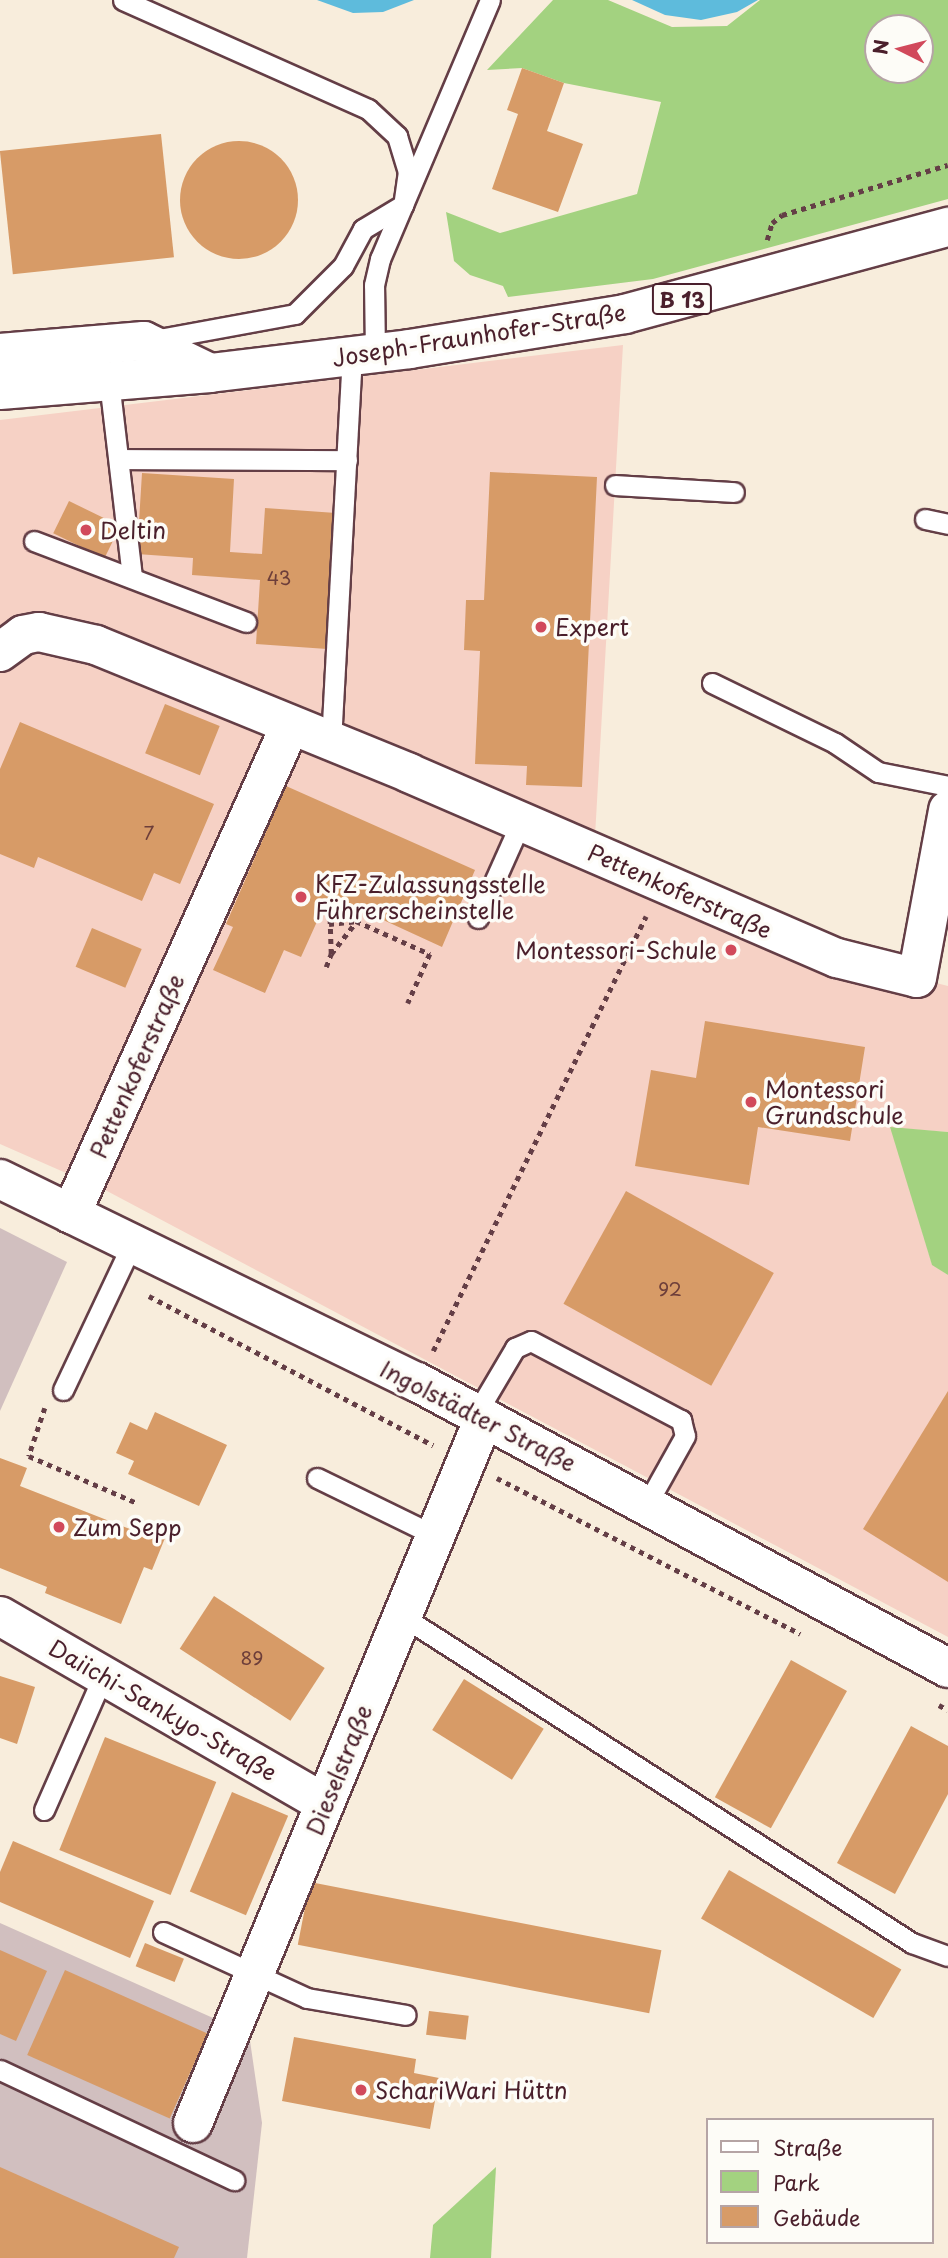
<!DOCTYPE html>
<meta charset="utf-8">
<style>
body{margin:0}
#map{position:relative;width:948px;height:2258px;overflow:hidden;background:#f8eddc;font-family:"Playpen Sans",sans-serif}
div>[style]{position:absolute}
.built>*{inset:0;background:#f6d1c5}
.industrial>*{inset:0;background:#d1bfbf}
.green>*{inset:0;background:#a3d280}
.water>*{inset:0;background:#5ebbdc}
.building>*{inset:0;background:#d79b67;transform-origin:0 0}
.round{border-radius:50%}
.path>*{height:4.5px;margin-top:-2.25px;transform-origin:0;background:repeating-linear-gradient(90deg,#643e46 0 5px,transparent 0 10px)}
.roads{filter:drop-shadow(2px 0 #643e46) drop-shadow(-2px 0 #643e46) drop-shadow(0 2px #643e46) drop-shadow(0 -2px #643e46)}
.service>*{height:19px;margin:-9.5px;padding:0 9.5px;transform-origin:9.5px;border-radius:9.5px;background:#fff}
.minor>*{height:38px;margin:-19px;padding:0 19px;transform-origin:19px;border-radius:19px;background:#fff}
.tertiary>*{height:38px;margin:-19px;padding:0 19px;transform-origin:19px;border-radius:19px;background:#fff}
.secondary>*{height:38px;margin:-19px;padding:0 19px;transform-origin:19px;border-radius:19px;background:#fff}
.primary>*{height:38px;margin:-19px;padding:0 19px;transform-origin:19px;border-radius:19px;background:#fff}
.dots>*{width:19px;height:19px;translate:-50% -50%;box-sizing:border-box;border:4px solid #fdfcf7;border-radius:50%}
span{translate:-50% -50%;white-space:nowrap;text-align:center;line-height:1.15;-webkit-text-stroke:7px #fdfcf7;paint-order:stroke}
.number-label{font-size:19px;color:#6d3e3a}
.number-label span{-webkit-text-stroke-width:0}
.shield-label span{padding:2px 5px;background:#fdfcf7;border:2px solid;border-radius:5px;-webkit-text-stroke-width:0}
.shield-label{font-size:21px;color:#4a1f2b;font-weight:700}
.street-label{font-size:23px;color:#4a1f2b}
.poi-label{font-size:23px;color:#4a1f2b}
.left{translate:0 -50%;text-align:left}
.right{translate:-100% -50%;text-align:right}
.legend{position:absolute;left:706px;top:2118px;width:228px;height:126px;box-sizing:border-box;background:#fdfcf7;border:2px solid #b5a4a5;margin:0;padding:9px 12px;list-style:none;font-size:21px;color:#4a1f2b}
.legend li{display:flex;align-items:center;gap:14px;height:35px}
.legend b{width:35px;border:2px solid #b5a4a5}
.north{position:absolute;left:864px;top:14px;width:70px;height:70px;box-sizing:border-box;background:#fdfcf7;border:2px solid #b5a4a5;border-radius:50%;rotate:276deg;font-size:19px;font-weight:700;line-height:28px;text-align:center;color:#4a1f2b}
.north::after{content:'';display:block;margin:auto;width:24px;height:32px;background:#d1495b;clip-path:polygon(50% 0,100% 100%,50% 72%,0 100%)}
</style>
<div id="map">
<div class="built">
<i style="clip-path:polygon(623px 345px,594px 854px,837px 958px,948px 986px,948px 1132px,891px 1128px,932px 1264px,948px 1275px,948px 1637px,107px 1191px,0 1144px,0 420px)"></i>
</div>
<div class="industrial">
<i style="clip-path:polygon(0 1228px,67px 1262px,0 1411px)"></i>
<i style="clip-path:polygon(0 1923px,249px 2034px,262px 2123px,247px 2258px,0 2258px)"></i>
</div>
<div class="green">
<i style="clip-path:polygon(evenodd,553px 0,608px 0,672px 27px,727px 26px,760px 0,948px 0,948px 199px,653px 279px,508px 297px,503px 286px,470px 275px,454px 261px,446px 212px,500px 233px,637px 194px,661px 102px,564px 83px,522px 68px,487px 70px,553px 0,878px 28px,920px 28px,920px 70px,878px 70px,878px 28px)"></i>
<i style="clip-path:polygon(890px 1127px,948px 1132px,948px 1275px,932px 1265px)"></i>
<i style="clip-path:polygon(496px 2167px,491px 2258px,430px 2258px,433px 2225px)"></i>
</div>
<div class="water">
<i style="clip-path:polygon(317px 0,414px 0,383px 12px,353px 13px)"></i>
<i style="clip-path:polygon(632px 0,758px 0,737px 12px,701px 20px,665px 15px)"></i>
</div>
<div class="building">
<i style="clip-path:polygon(522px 68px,564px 83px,547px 131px,583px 144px,558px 212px,492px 189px,518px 114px,507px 110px)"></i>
<i style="left:161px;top:134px;width:124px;height:162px;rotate:84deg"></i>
<i class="round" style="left:180px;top:141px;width:118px;height:118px"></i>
<i style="clip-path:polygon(490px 472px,597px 477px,582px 787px,526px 785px,527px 766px,475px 764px,480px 651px,464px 650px,466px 600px,484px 600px)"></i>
<i style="clip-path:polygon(142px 473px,234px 479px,230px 552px,262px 554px,265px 508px,336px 513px,327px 649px,256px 644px,260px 580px,192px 575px,193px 558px,137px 554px)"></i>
<i style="left:69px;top:501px;width:57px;height:36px;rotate:26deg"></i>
<i style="left:165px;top:704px;width:59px;height:53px;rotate:22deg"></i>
<i style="clip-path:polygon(20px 722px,214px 804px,180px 884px,154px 873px,142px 901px,38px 857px,34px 868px,0 854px,0 769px)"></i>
<i style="clip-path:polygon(286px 786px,475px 870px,442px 947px,329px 895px,301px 957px,284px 950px,265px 993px,213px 970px,233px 927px,226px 924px)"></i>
<i style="left:92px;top:928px;width:54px;height:42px;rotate:23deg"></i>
<i style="clip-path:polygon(705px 1021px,865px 1047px,850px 1141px,758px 1127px,749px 1185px,635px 1166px,651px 1070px,696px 1078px)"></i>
<i style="left:626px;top:1191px;width:169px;height:129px;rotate:29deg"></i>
<i style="clip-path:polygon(948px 1391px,948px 1582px,863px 1529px)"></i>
<i style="clip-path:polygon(155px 1412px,227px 1445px,199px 1506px,128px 1474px,134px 1461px,116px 1453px,130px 1422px,147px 1430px)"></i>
<i style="clip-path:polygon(0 1458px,27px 1468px,20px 1486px,140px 1533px,142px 1529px,165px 1538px,152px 1570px,144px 1567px,121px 1624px,45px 1593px,47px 1587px,0 1568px)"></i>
<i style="left:214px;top:1596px;width:132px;height:63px;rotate:33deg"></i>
<i style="left:791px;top:1660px;width:64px;height:157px;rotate:29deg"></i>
<i style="clip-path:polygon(0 1676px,35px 1687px,17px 1744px,0 1738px)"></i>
<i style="left:464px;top:1679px;width:94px;height:60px;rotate:32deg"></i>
<i style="clip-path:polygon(911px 1726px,948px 1746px,948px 1794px,895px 1894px,837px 1863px)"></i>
<i style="left:105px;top:1737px;width:120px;height:122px;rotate:22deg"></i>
<i style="left:232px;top:1792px;width:61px;height:108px;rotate:23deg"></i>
<i style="clip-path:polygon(13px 1841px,154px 1901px,130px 1958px,0 1902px,0 1872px)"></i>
<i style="left:729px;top:1870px;width:199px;height:56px;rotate:30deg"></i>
<i style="left:310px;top:1882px;width:358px;height:64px;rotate:11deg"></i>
<i style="left:145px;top:1943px;width:42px;height:25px;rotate:22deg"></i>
<i style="clip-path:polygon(0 1950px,47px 1971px,16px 2041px,0 2034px)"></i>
<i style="left:65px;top:1970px;width:156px;height:93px;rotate:24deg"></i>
<i style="left:429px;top:2011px;width:40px;height:24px;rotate:7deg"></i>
<i style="clip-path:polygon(294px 2037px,416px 2059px,414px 2073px,439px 2078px,430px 2129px,282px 2101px)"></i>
<i style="clip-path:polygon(0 2167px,179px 2247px,174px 2258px,0 2258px)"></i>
</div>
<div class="path">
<i style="left:767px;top:240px;width:18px;rotate:-74deg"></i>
<i style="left:772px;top:223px;width:13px;rotate:-39deg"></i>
<i style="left:782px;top:215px;width:173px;rotate:-16.8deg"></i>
<i style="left:329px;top:924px;width:27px;rotate:-6deg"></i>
<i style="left:356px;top:921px;width:81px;rotate:24deg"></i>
<i style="left:430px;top:954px;width:54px;rotate:114.2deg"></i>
<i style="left:331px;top:954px;width:41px;rotate:-52deg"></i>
<i style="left:326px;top:967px;width:14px;rotate:-69deg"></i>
<i style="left:331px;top:954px;width:59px;rotate:-91.9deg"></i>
<i style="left:149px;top:1296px;width:321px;rotate:27.7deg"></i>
<i style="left:433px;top:1351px;width:484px;rotate:-63.9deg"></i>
<i style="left:45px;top:1408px;width:51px;rotate:108.4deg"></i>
<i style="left:29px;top:1456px;width:116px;rotate:23.5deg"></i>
<i style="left:497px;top:1478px;width:341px;rotate:27.2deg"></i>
<i style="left:939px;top:1705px;width:10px;rotate:29deg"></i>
</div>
<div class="roads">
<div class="service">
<i style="left:123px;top:0;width:268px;rotate:24deg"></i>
<i style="left:368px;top:109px;width:40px;rotate:43deg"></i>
<i style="left:397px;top:136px;width:37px;rotate:73deg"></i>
<i style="left:408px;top:171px;width:34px;rotate:98deg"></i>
<i style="left:403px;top:205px;width:47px;rotate:149deg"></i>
<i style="left:363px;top:229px;width:42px;rotate:118.4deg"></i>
<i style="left:343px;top:266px;width:68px;rotate:135deg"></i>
<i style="left:295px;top:314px;width:144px;rotate:169.6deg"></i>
<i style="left:375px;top:353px;width:68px;rotate:-90.8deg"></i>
<i style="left:374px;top:285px;width:27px;rotate:-77deg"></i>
<i style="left:380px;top:259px;width:281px;rotate:-67deg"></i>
<i style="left:109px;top:381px;width:198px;rotate:83.3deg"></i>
<i style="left:119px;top:459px;width:228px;rotate:0.3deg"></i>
<i style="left:615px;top:485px;width:119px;rotate:3.4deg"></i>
<i style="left:925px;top:519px;width:24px;rotate:12deg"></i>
<i style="left:34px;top:541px;width:227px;rotate:20.9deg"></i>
<i style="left:712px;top:683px;width:137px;rotate:26deg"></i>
<i style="left:835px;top:743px;width:52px;rotate:34deg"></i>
<i style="left:878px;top:772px;width:71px;rotate:11.3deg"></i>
<i style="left:331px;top:742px;width:387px;rotate:-86.9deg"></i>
<i style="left:478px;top:918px;width:105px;rotate:-65.9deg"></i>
<i style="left:63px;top:1390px;width:161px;rotate:-64.7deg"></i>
<i style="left:476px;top:1414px;width:77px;rotate:-59.4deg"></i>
<i style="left:515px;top:1348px;width:17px;rotate:-24deg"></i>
<i style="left:531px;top:1341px;width:170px;rotate:27.8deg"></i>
<i style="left:681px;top:1420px;width:16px;rotate:76deg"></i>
<i style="left:685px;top:1436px;width:78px;rotate:119.2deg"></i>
<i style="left:317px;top:1478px;width:132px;rotate:26deg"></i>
<i style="left:402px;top:1616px;width:606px;rotate:32.67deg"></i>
<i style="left:912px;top:1943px;width:38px;rotate:20deg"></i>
<i style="left:44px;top:1810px;width:149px;rotate:-66.2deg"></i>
<i style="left:163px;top:1932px;width:158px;rotate:24.6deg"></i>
<i style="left:307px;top:1998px;width:100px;rotate:9.7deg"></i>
<i style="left:0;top:2070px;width:259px;rotate:25.2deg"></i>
</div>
<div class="minor">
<i style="left:0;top:652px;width:29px;rotate:-36deg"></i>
<i style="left:23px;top:635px;width:16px;rotate:-11deg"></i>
<i style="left:39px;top:632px;width:58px;rotate:12.8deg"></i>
<i style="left:96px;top:645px;width:338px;rotate:22.2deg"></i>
<i style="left:409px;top:773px;width:466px;rotate:23.4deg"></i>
<i style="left:837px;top:958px;width:82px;rotate:14deg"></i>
<i style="left:917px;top:978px;width:171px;rotate:-79.5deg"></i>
<i style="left:71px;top:1214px;width:535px;rotate:-65.83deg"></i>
<i style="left:0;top:1616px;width:375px;rotate:30deg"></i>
<i style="left:193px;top:2123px;width:763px;rotate:-67.57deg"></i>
</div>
<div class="tertiary">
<i style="left:0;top:1179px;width:464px;rotate:26deg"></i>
<i style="left:417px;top:1382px;width:603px;rotate:28.31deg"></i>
</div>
<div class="secondary">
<i style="left:0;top:353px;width:144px;rotate:-4.8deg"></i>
<i style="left:144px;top:341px;width:73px;rotate:25.9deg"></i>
</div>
<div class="primary">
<i style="left:0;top:390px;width:211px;rotate:-4.6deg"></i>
<i style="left:210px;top:373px;width:201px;rotate:-6.8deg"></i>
<i style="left:410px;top:349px;width:218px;rotate:-9.2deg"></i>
<i style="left:625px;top:314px;width:335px;rotate:-15.1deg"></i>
</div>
</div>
<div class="dots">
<i style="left:86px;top:530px;background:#d1495b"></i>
<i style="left:541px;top:627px;background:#d1495b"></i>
<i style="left:301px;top:897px;background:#d1495b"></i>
<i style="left:731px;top:950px;background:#d1495b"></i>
<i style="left:751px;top:1102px;background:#d1495b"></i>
<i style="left:59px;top:1527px;background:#d1495b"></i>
<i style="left:361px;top:2090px;background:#d1495b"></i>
</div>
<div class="number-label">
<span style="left:279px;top:578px">43</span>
<span style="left:149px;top:833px">7</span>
<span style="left:670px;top:1289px">92</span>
<span style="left:252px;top:1658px">89</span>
</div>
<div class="shield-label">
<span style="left:682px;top:299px">B 13</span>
</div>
<div class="street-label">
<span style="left:479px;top:335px;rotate:-9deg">Joseph-Fraunhofer-Straße</span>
<span style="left:680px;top:891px;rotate:24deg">Pettenkoferstraße</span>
<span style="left:137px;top:1066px;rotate:-66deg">Pettenkoferstraße</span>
<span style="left:478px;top:1416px;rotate:27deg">Ingolstädter Straße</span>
<span style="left:163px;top:1710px;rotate:30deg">Daiichi-Sankyo-Straße</span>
<span style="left:339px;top:1770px;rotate:-68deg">Dieselstraße</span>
</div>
<div class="poi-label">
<span class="left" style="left:100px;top:530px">Deltin</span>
<span class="left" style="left:555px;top:627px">Expert</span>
<span class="left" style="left:315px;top:897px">KFZ-Zulassungsstelle<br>Führerscheinstelle</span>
<span class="right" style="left:717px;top:950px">Montessori-Schule</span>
<span class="left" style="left:765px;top:1102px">Montessori<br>Grundschule</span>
<span class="left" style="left:73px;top:1527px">Zum Sepp</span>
<span class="left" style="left:375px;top:2090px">SchariWari Hüttn</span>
</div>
<ul class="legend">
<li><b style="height:9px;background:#fff"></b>Straße</li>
<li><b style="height:19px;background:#a3d280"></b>Park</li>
<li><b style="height:19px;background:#d79b67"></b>Gebäude</li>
</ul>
<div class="north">N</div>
</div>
